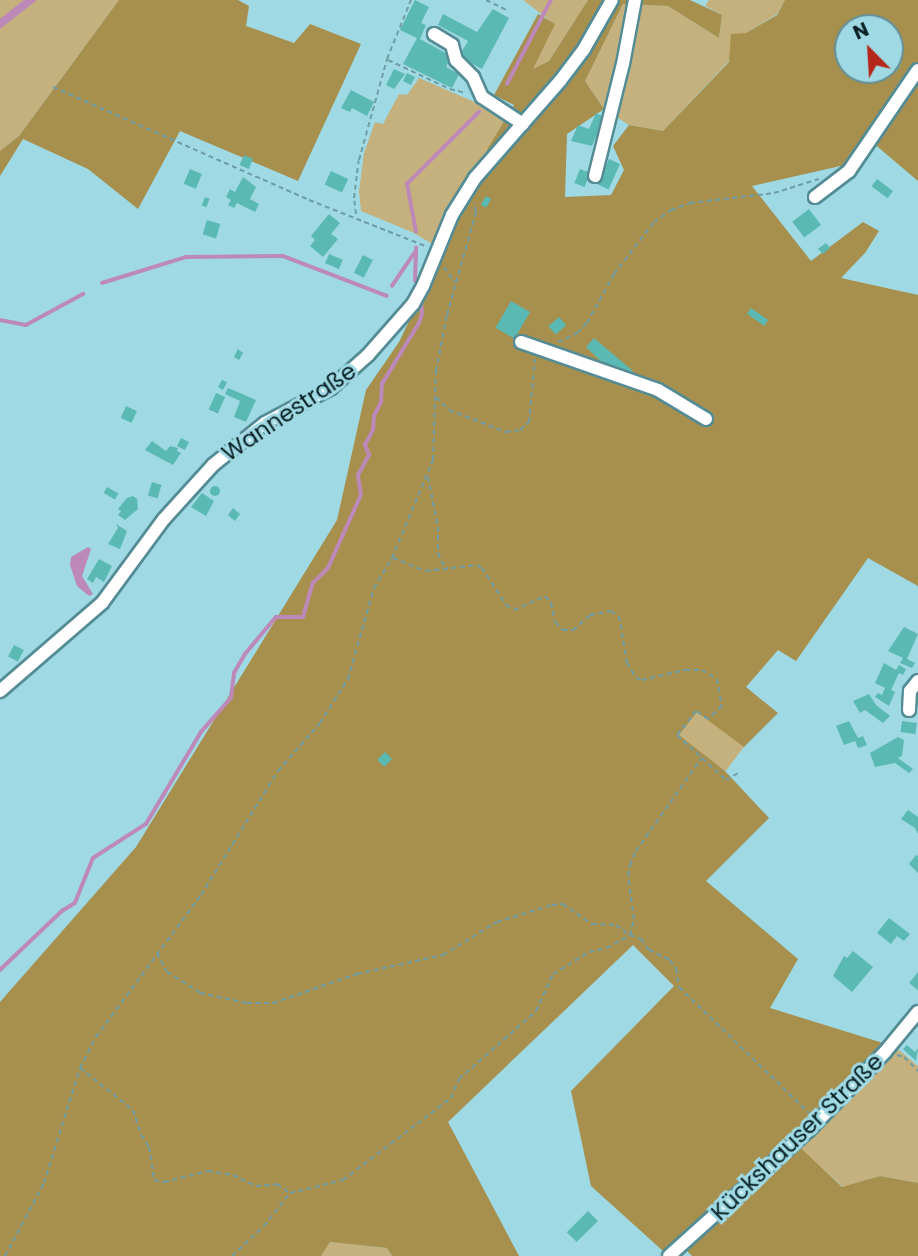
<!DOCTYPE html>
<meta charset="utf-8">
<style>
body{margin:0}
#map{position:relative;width:918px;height:1256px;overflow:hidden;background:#9fd9e3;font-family:Poppins,sans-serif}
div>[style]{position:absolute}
.green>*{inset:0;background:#c4b17d;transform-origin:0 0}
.forest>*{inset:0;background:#a78f4d}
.water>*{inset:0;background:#bd89b8}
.stream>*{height:3.5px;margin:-1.75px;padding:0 1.75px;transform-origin:1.75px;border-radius:1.75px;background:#bd89b8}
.building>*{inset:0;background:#5bb9b3;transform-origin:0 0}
.round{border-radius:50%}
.path>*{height:2px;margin-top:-1px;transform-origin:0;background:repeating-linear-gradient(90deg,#6e9da5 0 5px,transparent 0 8.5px)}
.roads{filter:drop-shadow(2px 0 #548c95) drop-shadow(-2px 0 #548c95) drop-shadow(0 2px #548c95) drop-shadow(0 -2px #548c95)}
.minor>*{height:12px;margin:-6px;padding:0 6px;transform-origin:6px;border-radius:6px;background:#fff}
span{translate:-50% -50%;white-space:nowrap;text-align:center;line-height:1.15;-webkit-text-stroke:6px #9fd9e3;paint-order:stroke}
.street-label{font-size:23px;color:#092125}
.north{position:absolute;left:834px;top:14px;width:70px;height:70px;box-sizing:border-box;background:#9fd9e3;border:2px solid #638f97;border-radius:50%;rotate:336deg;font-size:19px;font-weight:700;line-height:28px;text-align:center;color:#092125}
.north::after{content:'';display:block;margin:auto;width:24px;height:32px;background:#b42619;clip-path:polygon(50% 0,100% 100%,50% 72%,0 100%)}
</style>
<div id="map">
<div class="green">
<i style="clip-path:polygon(0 0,119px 0,19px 136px,0 151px)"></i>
<i style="clip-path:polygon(523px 0,588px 0,549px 61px,532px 70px,554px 24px)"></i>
<i style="clip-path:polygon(709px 0,785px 0,777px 14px,746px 33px,729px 61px,663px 131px,629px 125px,604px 109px,585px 81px,623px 4px,668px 6px,719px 38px,722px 15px,705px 6px)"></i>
<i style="clip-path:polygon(419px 78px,507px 116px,434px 245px,414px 233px,361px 211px,359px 191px,364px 153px,375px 122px,383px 124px,399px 94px,407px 95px)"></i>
<i style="left:697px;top:711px;width:59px;height:31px;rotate:37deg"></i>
<i style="clip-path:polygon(894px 1046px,918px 1066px,918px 1183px,880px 1176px,843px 1187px,798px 1147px,861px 1087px)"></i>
<i style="clip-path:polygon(330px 1242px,387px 1248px,392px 1256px,321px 1256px)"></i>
</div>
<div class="forest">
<i style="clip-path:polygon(119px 0,238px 0,249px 6px,246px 26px,294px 43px,310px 24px,361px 44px,298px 181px,180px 131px,138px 209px,88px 169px,23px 139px,0 176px,0 151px,19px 136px)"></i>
<i style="clip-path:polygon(evenodd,588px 0,690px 0,722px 15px,719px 38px,668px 6px,623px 4px,585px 81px,604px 109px,567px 134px,565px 197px,611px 195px,624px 170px,613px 146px,629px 125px,663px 131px,729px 62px,731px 34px,746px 33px,777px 15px,785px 0,918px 0,918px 181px,865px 136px,845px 165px,752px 186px,811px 261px,863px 222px,879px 231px,865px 253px,841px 278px,918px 295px,918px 586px,868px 558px,796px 661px,778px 650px,746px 687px,778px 713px,744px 747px,697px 712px,679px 735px,725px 771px,769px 818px,706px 881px,798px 959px,770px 1008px,883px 1043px,791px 1139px,842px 1187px,880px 1176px,918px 1183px,918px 1256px,692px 1256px,679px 1243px,663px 1251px,591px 1186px,571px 1091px,674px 986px,633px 945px,448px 1122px,519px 1256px,392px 1256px,387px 1248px,330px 1242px,321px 1256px,0 1256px,0 1002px,136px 847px,337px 520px,366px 390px,399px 342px,473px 189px,488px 148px,514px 105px,494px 95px,538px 14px,555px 24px,533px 69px,549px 61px,588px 0,848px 28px,890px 28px,890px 70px,848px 70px,848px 28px)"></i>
</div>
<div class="water">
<i style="clip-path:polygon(24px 0,37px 0,0 29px,0 19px)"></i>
<i style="clip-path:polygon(88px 547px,91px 549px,82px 576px,93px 594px,89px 596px,77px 586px,70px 565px,71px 557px)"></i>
</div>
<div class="stream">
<i style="left:507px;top:84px;width:95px;rotate:-62.4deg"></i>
<i style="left:416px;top:232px;width:49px;rotate:-100.6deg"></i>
<i style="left:407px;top:184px;width:102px;rotate:-45deg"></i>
<i style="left:415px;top:281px;width:33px;rotate:-88deg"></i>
<i style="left:102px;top:283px;width:88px;rotate:-17.2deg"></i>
<i style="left:186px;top:257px;width:97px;rotate:-0.6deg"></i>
<i style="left:283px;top:256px;width:111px;rotate:21deg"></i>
<i style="left:392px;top:286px;width:41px;rotate:-55.9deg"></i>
<i style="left:0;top:320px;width:26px;rotate:11deg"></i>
<i style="left:26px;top:325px;width:65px;rotate:-28.5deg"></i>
<i style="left:0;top:970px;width:86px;rotate:-43.6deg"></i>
<i style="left:62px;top:911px;width:15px;rotate:-32deg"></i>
<i style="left:75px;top:903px;width:48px;rotate:-68.2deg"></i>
<i style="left:93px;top:858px;width:63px;rotate:-32.7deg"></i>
<i style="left:146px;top:824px;width:107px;rotate:-59.1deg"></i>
<i style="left:201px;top:732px;width:45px;rotate:-48.6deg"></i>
<i style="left:231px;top:698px;width:25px;rotate:-83deg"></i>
<i style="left:234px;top:673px;width:22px;rotate:-60deg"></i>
<i style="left:245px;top:654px;width:48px;rotate:-50deg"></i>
<i style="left:276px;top:617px;width:27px"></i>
<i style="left:303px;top:617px;width:35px;rotate:-74deg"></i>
<i style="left:313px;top:583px;width:21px;rotate:-45deg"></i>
<i style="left:328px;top:568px;width:80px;rotate:-65.7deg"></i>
<i style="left:361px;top:495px;width:20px;rotate:-99deg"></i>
<i style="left:358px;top:475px;width:23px;rotate:-61deg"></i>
<i style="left:369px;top:455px;width:11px;rotate:-112deg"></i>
<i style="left:365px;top:445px;width:17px;rotate:-62deg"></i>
<i style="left:373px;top:430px;width:14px;rotate:-86deg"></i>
<i style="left:374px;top:416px;width:16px;rotate:-63deg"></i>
<i style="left:381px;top:402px;width:18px;rotate:-87deg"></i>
<i style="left:382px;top:384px;width:71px;rotate:-58.8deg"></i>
<i style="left:419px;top:323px;width:9px;rotate:-72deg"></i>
<i style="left:422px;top:314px;width:15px;rotate:-94deg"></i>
</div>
<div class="building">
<i style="clip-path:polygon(415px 0,429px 7px,421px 23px,426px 25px,420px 39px,451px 56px,446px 67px,459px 74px,452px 88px,403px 64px,417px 38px,400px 30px)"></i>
<i style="clip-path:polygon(493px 9px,509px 18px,482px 69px,459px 56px,468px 41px,438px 25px,443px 14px,477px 32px)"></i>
<i style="clip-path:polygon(890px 61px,900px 66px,897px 71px,890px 67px)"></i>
<i style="clip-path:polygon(394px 69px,405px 74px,394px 89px,386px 85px)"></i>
<i style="left:407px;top:73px;width:9px;height:9px;rotate:27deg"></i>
<i style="clip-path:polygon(351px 90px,374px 102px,367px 116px,352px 108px,350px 112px,341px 108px)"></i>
<i style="clip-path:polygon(596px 113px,604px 117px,592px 146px,571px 141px,578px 125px,589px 129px)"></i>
<i style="left:244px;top:155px;width:10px;height:11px;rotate:24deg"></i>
<i style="left:609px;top:159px;width:12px;height:28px;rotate:24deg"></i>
<i style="left:190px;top:169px;width:13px;height:16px;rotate:23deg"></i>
<i style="left:580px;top:169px;width:11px;height:15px;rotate:22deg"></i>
<i style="left:331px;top:171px;width:19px;height:15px;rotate:25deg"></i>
<i style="clip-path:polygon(243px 177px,256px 187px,250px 199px,259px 204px,255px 212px,237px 203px,234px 208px,228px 205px,231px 200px,226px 197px,230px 189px,235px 192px)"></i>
<i style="left:877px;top:179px;width:20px;height:9px;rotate:37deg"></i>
<i style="left:486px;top:196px;width:6px;height:10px;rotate:31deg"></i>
<i style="left:205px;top:197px;width:5px;height:9px;rotate:22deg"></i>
<i style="left:809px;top:209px;width:20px;height:21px;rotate:53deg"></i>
<i style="clip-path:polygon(329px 214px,340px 223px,331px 234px,338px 239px,323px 257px,310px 246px,315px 240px,311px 236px)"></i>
<i style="left:207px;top:220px;width:14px;height:15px;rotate:17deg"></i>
<i style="clip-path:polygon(826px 243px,830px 248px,823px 254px,818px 249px)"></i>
<i style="left:329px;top:254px;width:15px;height:10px;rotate:23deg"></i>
<i style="left:363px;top:255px;width:11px;height:20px;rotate:27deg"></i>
<i style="left:511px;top:301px;width:22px;height:31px;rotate:30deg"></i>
<i style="left:751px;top:308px;width:21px;height:7px;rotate:35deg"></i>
<i style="left:559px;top:317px;width:11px;height:14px;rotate:49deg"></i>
<i style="clip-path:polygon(594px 338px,633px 371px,626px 379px,612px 366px,609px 369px,586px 347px)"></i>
<i style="clip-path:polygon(238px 349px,243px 353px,239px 360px,234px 357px)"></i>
<i style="clip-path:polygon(222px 380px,227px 382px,223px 390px,218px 387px)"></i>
<i style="clip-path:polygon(228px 388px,256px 400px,246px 422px,234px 417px,240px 401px,225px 394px)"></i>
<i style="left:216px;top:393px;width:10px;height:18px;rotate:24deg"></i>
<i style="left:126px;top:406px;width:12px;height:13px;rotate:24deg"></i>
<i style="left:181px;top:438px;width:9px;height:9px;rotate:27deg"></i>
<i style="clip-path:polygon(152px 441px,166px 451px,170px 446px,178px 448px,177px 451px,181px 453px,173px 465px,145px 450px)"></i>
<i style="left:152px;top:482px;width:10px;height:14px;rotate:17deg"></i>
<i class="round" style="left:210px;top:486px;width:10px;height:10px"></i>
<i style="left:107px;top:487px;width:13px;height:7px;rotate:29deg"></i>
<i style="clip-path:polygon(202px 493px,214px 501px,206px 516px,191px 507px)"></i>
<i style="clip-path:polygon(133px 496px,137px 499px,138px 509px,125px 520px,118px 515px,121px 511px,118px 509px,127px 498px)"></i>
<i style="clip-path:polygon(233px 508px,240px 514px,235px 521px,228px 515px)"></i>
<i style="clip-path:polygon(116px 524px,127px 531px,120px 549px,108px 544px,118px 528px)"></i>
<i style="clip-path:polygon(99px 559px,112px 566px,104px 582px,96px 577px,93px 583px,87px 579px)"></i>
<i style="clip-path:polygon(904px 627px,918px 634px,907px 659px,915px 663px,912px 668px,900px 663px,903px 658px,888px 651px)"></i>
<i style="left:14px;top:645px;width:11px;height:13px;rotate:27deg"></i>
<i style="clip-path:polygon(884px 663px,896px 670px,899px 665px,906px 669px,903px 675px,899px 673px,891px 690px,895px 692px,889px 706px,875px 697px,878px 693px,882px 695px,885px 688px,875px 683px)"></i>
<i style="clip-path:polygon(869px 694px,876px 705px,890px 716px,883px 723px,865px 710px,860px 713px,853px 701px)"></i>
<i style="clip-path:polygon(849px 721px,858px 738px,863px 736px,867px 745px,858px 748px,855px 741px,844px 745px,836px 726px)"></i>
<i style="left:902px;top:721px;width:15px;height:11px;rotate:8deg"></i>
<i style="clip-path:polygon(898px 737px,904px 740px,902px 756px,898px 758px,913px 769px,909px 773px,895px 763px,875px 767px,870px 753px)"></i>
<i style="left:385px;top:752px;width:10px;height:11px;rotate:45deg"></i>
<i style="clip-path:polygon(908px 810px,918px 817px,918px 834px,915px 828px,901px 819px)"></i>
<i style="clip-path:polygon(916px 855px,918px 856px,918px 873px,909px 864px)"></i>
<i style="clip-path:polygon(889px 918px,910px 934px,904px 941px,897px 936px,891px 944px,877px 933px)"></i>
<i style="clip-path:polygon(853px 951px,873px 967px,852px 992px,833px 976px,844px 956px,847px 958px)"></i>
<i style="clip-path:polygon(918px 972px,918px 990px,909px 983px)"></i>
<i style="clip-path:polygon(907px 1045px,915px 1052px,918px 1048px,916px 1061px,903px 1049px)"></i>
<i style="left:588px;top:1211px;width:14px;height:30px;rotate:45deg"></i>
</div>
<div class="path">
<i style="left:486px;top:0;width:25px;rotate:26deg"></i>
<i style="left:388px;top:60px;width:68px;rotate:25.1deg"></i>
<i style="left:450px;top:89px;width:16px;rotate:14deg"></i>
<i style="left:53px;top:87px;width:280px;rotate:23.8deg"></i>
<i style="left:309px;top:200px;width:125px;rotate:21.6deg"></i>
<i style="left:356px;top:214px;width:16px;rotate:-97deg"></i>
<i style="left:354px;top:198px;width:38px;rotate:-83deg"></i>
<i style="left:359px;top:160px;width:105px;rotate:-74.5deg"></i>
<i style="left:387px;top:59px;width:64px;rotate:-67.9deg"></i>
<i style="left:444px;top:267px;width:19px;rotate:55deg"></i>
<i style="left:558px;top:342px;width:21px;rotate:-25deg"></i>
<i style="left:577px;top:333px;width:14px;rotate:-45deg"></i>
<i style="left:587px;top:323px;width:56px;rotate:-61.1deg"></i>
<i style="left:614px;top:274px;width:66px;rotate:-52.4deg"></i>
<i style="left:654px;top:222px;width:21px;rotate:-35deg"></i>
<i style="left:671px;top:210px;width:20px;rotate:-20deg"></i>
<i style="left:690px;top:203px;width:85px;rotate:-6.8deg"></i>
<i style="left:774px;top:193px;width:47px;rotate:-17.3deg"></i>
<i style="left:436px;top:397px;width:18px;rotate:45deg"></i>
<i style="left:449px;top:410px;width:61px;rotate:21.1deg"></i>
<i style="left:506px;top:432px;width:14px;rotate:-8deg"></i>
<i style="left:520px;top:430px;width:12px;rotate:-42deg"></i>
<i style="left:529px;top:422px;width:63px;rotate:-84.6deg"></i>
<i style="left:428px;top:477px;width:51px;rotate:78.7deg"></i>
<i style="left:438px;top:527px;width:26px;rotate:90deg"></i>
<i style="left:438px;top:553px;width:19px;rotate:65deg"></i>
<i style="left:393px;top:558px;width:35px;rotate:22deg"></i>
<i style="left:426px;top:571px;width:51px;rotate:-6.7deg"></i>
<i style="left:477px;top:565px;width:6px;rotate:31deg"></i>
<i style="left:482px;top:568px;width:44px;rotate:57deg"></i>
<i style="left:506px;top:605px;width:9px;rotate:32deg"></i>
<i style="left:514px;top:610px;width:34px;rotate:-24deg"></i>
<i style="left:545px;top:596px;width:9px;rotate:49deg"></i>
<i style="left:551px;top:603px;width:19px;rotate:78deg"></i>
<i style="left:555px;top:622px;width:11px;rotate:45deg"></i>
<i style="left:563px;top:630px;width:10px"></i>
<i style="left:573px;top:630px;width:23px;rotate:-41deg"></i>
<i style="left:590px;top:615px;width:21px;rotate:-11deg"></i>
<i style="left:611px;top:611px;width:9px;rotate:32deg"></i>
<i style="left:619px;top:616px;width:48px;rotate:80.3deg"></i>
<i style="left:627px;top:663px;width:17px;rotate:59deg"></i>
<i style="left:636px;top:678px;width:6px;rotate:18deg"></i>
<i style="left:642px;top:680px;width:44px;rotate:-13.1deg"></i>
<i style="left:685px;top:670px;width:17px"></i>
<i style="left:702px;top:670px;width:17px;rotate:31deg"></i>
<i style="left:717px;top:679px;width:27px;rotate:80deg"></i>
<i style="left:722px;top:706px;width:19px;rotate:137deg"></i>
<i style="left:708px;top:719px;width:14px;rotate:-146deg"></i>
<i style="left:696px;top:711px;width:31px;rotate:128deg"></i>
<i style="left:677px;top:735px;width:67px;rotate:42.6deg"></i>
<i style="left:726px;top:780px;width:16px;rotate:-30deg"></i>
<i style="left:157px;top:953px;width:21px;rotate:62deg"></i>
<i style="left:167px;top:972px;width:39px;rotate:32deg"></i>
<i style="left:200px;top:993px;width:48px;rotate:12deg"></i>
<i style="left:247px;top:1003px;width:26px"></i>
<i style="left:273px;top:1003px;width:89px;rotate:-19deg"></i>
<i style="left:357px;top:974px;width:88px;rotate:-12.5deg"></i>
<i style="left:443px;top:955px;width:63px;rotate:-31.4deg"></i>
<i style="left:497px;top:922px;width:58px;rotate:-17.2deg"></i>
<i style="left:552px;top:905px;width:11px;rotate:-5deg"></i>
<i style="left:563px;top:904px;width:35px;rotate:35deg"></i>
<i style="left:592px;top:924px;width:24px;rotate:2deg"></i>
<i style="left:616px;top:925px;width:17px;rotate:36deg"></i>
<i style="left:630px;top:935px;width:16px;rotate:-76deg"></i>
<i style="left:634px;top:919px;width:43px;rotate:-97.9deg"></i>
<i style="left:628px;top:876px;width:11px;rotate:-80deg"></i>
<i style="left:630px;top:865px;width:15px;rotate:-67deg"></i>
<i style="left:636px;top:851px;width:113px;rotate:-54.8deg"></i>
<i style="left:897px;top:1055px;width:7px;rotate:16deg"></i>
<i style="left:904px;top:1057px;width:20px;rotate:45deg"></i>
<i style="left:80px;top:1068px;width:68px;rotate:38.4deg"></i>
<i style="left:133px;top:1110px;width:26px;rotate:72deg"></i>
<i style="left:141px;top:1135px;width:14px;rotate:56deg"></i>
<i style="left:149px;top:1147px;width:33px;rotate:81deg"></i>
<i style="left:154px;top:1180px;width:10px;rotate:11deg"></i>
<i style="left:164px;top:1182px;width:45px;rotate:-14deg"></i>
<i style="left:208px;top:1171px;width:25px;rotate:9deg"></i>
<i style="left:233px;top:1175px;width:25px;rotate:26deg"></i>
<i style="left:256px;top:1186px;width:21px;rotate:-5deg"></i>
<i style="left:277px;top:1184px;width:16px;rotate:35deg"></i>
<i style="left:5px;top:1256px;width:83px;rotate:-61.9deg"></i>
<i style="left:44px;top:1183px;width:121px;rotate:-72.6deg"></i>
<i style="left:80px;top:1068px;width:35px;rotate:-63deg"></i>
<i style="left:96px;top:1037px;width:177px;rotate:-53.5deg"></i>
<i style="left:201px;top:895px;width:146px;rotate:-58.2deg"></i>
<i style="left:278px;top:771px;width:64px;rotate:-48.8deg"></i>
<i style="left:320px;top:723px;width:52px;rotate:-57.5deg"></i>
<i style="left:348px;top:679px;width:95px;rotate:-74.1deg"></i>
<i style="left:374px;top:588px;width:35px;rotate:-59deg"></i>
<i style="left:392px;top:558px;width:106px;rotate:-67.3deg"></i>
<i style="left:433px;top:460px;width:89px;rotate:-88.1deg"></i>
<i style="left:436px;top:371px;width:57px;rotate:-78.9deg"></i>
<i style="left:447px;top:315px;width:107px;rotate:-74.3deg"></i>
<i style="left:476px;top:212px;width:9px;rotate:-103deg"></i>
<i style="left:232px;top:1256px;width:44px;rotate:-43.2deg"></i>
<i style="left:264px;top:1226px;width:42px;rotate:-51.8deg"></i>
<i style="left:290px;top:1193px;width:55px;rotate:-13.8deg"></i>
<i style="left:343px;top:1180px;width:136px;rotate:-37.2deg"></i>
<i style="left:451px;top:1098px;width:21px;rotate:-67deg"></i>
<i style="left:459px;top:1079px;width:103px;rotate:-41.4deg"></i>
<i style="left:536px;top:1011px;width:41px;rotate:-65.3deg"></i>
<i style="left:553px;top:974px;width:42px;rotate:-31.4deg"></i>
<i style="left:589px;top:952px;width:18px;rotate:-13deg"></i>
<i style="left:607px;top:948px;width:26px;rotate:-29deg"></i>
<i style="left:630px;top:935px;width:12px;rotate:20deg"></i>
<i style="left:641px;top:939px;width:14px;rotate:54deg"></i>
<i style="left:649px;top:950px;width:23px;rotate:25deg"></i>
<i style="left:670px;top:960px;width:11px;rotate:56deg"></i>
<i style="left:676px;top:969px;width:18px;rotate:81deg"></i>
<i style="left:679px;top:987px;width:181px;rotate:44.1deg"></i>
</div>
<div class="roads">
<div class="minor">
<i style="left:434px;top:34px;width:21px;rotate:31deg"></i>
<i style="left:452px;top:45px;width:16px;rotate:75deg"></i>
<i style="left:456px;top:60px;width:24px;rotate:45deg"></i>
<i style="left:473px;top:77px;width:22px;rotate:66deg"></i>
<i style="left:482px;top:97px;width:49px;rotate:33.4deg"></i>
<i style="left:595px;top:176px;width:115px;rotate:-76deg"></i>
<i style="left:623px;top:64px;width:65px;rotate:-79.4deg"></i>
<i style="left:815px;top:197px;width:43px;rotate:-37.4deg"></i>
<i style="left:849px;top:171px;width:122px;rotate:-55.7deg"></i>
<i style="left:521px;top:342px;width:145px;rotate:19.3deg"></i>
<i style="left:658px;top:390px;width:56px;rotate:31.1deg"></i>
<i style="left:0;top:691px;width:135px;rotate:-40.8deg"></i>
<i style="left:102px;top:603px;width:104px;rotate:-53.6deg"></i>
<i style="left:164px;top:519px;width:73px;rotate:-47.8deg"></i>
<i style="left:213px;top:465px;width:67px;rotate:-38.9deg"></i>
<i style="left:265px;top:423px;width:75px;rotate:-27.9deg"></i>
<i style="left:331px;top:388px;width:50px;rotate:-41.7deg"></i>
<i style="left:368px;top:355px;width:68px;rotate:-48.6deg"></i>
<i style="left:413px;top:304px;width:21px;rotate:-61deg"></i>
<i style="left:423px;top:286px;width:77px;rotate:-67.8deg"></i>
<i style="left:452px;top:215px;width:44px;rotate:-58.1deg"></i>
<i style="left:475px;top:178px;width:129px;rotate:-48.8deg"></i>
<i style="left:560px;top:81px;width:40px;rotate:-53deg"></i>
<i style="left:584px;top:49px;width:56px;rotate:-60.3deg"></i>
<i style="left:909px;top:710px;width:19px;rotate:-87deg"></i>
<i style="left:910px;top:691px;width:13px;rotate:-51deg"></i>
<i style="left:669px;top:1256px;width:187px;rotate:-42deg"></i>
<i style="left:808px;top:1131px;width:110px;rotate:-45.7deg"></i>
<i style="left:885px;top:1052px;width:52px;rotate:-50.5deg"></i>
</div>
</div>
<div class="street-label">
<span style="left:289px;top:412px;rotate:-34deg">Wannestraße</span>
<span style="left:797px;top:1137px;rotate:-44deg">Kückshauser Straße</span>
</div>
<div class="north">N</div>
</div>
